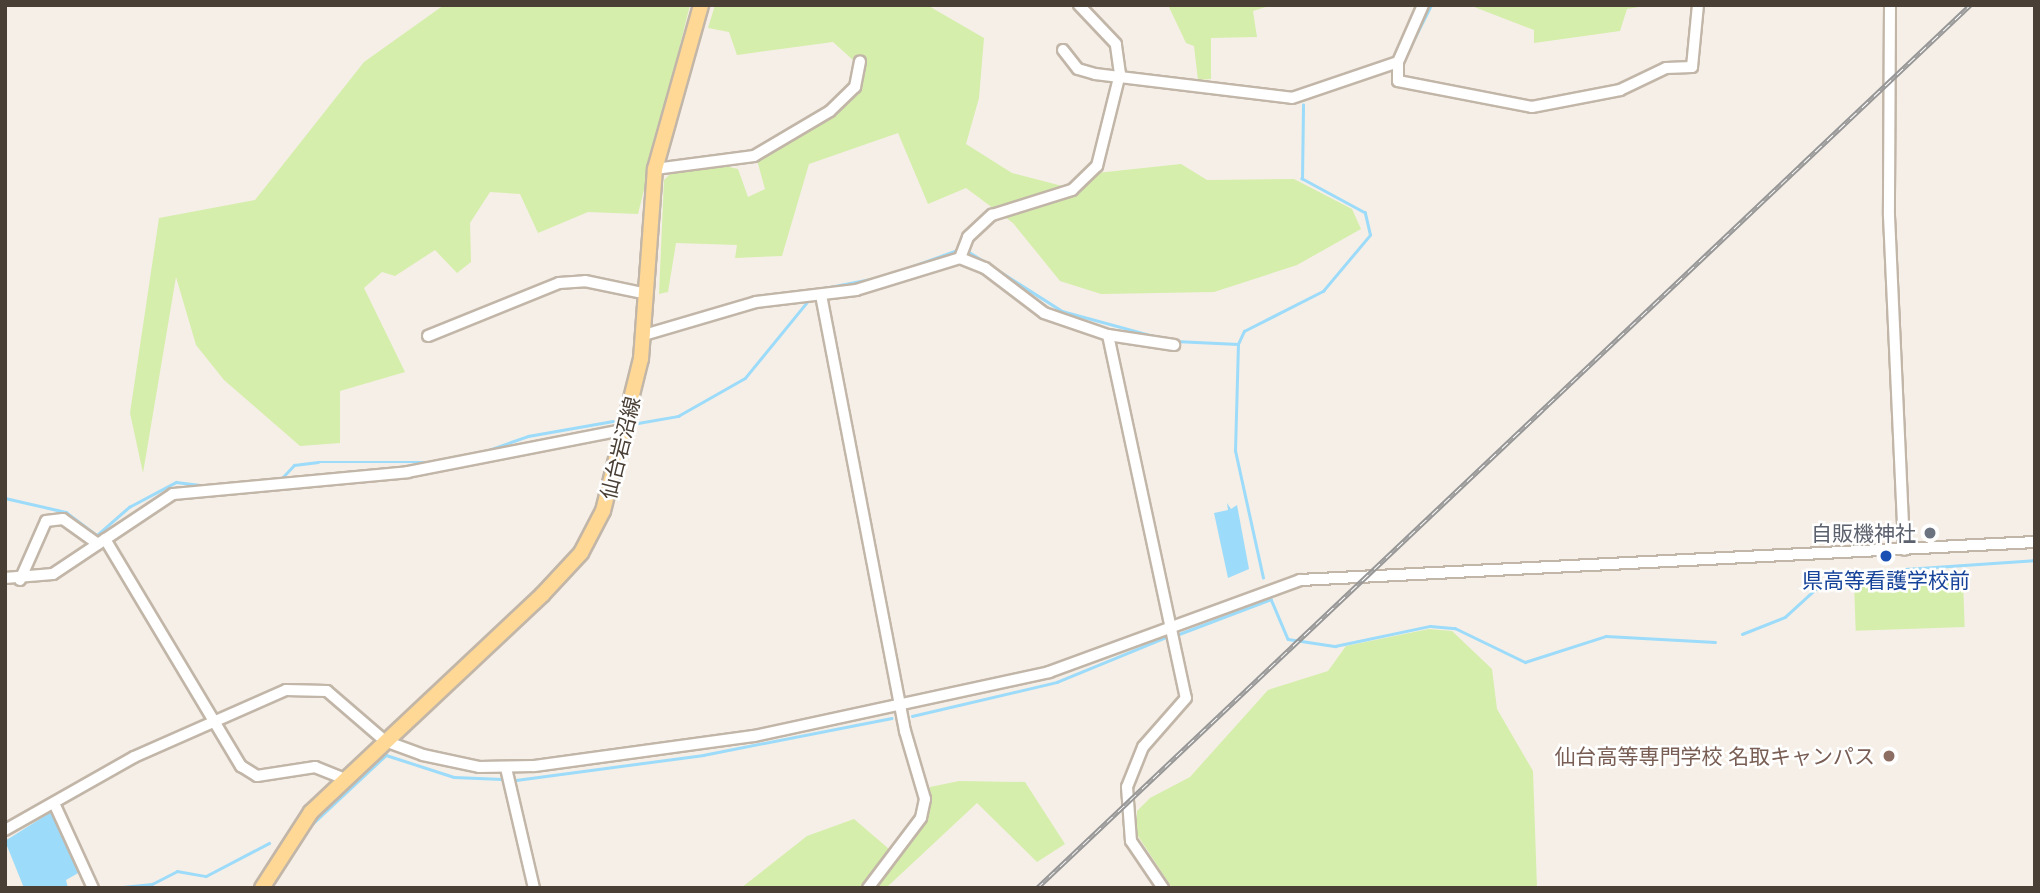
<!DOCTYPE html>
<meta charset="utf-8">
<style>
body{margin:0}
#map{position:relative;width:2040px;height:893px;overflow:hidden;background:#f5efe7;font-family:Mulish,"Noto Sans JP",sans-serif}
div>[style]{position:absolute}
.green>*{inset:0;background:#d6eeab;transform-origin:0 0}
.water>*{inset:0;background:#9cdbf9}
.stream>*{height:2.5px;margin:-1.25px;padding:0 1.25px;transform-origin:1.25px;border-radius:1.25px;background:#9cdbf9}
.roads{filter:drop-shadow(2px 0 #c2b6a8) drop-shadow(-2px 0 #c2b6a8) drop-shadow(0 2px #c2b6a8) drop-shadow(0 -2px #c2b6a8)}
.minor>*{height:10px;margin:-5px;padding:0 5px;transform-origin:5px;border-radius:5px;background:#fff}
.major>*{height:14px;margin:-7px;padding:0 7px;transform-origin:7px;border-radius:7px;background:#ffd896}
.rail>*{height:5px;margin-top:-2.5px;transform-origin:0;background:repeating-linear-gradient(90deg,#fff 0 8px,#979797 0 16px);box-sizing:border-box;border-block:2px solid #979797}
.dots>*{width:19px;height:19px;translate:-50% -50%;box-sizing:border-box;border:4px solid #fff;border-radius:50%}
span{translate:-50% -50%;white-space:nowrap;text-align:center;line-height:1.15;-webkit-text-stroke:5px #fff;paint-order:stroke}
.street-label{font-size:21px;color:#493f35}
.worship-label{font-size:21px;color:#5b616d}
.right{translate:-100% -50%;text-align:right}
.transit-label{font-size:21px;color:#164399}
.education-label{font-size:21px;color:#785e54}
.frame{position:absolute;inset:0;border:7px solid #493f35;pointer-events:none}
</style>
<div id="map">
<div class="green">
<i style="clip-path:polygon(444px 5px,690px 5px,638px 214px,588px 212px,538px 233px,520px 194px,490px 192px,470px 223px,471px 262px,457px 273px,435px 250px,395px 276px,382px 272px,364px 288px,405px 372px,340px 391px,340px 443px,300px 446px,224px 380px,196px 345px,176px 277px,143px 473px,130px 413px,159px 218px,255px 200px,364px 62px)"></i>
<i style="clip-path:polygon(715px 5px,927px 5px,984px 38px,979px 98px,966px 144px,1012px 173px,1070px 188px,1087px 174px,1181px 164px,1207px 180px,1294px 179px,1352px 209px,1361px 229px,1297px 265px,1214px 292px,1101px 294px,1060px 281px,1013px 223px,966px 188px,928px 204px,898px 133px,809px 164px,782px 256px,735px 258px,737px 245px,676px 243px,668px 292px,659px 294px,664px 180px,678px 166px,711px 163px,738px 169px,748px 197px,765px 189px,757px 160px,831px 112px,864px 70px,833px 42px,737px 55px,729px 32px,708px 28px)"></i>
<i style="clip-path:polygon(1168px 5px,1272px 5px,1253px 11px,1257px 37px,1211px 38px,1211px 79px,1198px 80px,1194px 46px,1186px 43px)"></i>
<i style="clip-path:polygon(1469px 5px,1651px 5px,1627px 9px,1620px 31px,1534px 43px,1534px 30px)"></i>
<i style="left:1963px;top:580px;width:47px;height:109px;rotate:88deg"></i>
<i style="clip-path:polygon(1429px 629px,1452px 631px,1492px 669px,1497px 709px,1533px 771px,1537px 888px,1172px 888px,1136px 833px,1137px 811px,1150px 798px,1190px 777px,1268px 690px,1328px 671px,1346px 646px)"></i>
<i style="clip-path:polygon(959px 781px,1025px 782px,1065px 844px,1037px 862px,977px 803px,886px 888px,872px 888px,922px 825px,930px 787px)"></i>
<i style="clip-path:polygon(854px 819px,889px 849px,859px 888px,741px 888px,807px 836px)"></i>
</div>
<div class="water">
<i style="clip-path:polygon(1227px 503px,1231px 509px,1237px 505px,1249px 569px,1228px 578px,1214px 513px,1228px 510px)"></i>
<i style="clip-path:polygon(54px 810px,80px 872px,66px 880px,68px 888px,24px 888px,5px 841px)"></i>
</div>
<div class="stream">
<i style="left:1406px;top:55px;width:56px;rotate:-63.4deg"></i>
<i style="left:1326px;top:81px;width:73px;rotate:-19.2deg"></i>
<i style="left:966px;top:250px;width:114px;rotate:32.4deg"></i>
<i style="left:1062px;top:311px;width:99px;rotate:15.2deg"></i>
<i style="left:894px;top:273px;width:70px;rotate:-20deg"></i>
<i style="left:814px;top:290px;width:68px;rotate:-11deg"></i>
<i style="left:1175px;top:341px;width:63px;rotate:2.7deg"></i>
<i style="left:638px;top:423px;width:41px;rotate:-9.9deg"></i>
<i style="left:678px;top:416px;width:77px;rotate:-29.6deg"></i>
<i style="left:745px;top:378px;width:98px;rotate:-50.8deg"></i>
<i style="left:480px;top:453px;width:51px;rotate:-19.5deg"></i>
<i style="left:528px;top:436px;width:86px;rotate:-10deg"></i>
<i style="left:281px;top:479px;width:19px;rotate:-47deg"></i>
<i style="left:294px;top:465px;width:24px;rotate:-7deg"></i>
<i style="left:318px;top:462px;width:115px"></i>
<i style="left:5px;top:498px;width:63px;rotate:12.9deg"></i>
<i style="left:66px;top:512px;width:39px;rotate:37deg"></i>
<i style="left:97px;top:535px;width:43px;rotate:-41.2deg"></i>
<i style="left:129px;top:507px;width:53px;rotate:-28deg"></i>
<i style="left:176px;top:482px;width:34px;rotate:7deg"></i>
<i style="left:1263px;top:578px;width:130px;rotate:-102.4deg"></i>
<i style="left:1235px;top:451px;width:107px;rotate:-88.4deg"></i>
<i style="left:1238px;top:344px;width:14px;rotate:-65deg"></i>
<i style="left:1244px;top:331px;width:89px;rotate:-26.9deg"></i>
<i style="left:1323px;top:291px;width:73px;rotate:-50deg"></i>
<i style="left:1370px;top:235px;width:23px;rotate:-103deg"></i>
<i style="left:1365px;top:213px;width:72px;rotate:-151.6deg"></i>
<i style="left:1302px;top:179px;width:74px;rotate:-89.2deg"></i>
<i style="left:1179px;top:634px;width:98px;rotate:-20.8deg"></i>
<i style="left:1271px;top:599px;width:43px;rotate:67deg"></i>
<i style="left:1288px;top:639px;width:48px;rotate:8.5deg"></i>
<i style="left:1335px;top:646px;width:97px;rotate:-11.9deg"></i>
<i style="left:1430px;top:626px;width:25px;rotate:5deg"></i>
<i style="left:1455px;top:628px;width:78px;rotate:25.9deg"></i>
<i style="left:1525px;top:662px;width:85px;rotate:-17.8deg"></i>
<i style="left:1606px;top:636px;width:109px;rotate:3.2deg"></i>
<i style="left:1742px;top:634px;width:46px;rotate:-21.6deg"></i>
<i style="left:1785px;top:617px;width:64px;rotate:-42.5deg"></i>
<i style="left:1832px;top:574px;width:203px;rotate:-3.9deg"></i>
<i style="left:912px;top:716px;width:149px;rotate:-13.2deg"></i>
<i style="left:1057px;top:682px;width:116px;rotate:-22.4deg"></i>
<i style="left:516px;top:780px;width:189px;rotate:-7.6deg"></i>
<i style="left:703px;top:755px;width:192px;rotate:-11.1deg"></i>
<i style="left:310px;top:826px;width:104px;rotate:-43.1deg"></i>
<i style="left:386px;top:755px;width:71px;rotate:17.9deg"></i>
<i style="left:454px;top:777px;width:48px;rotate:2.4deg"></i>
<i style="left:113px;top:888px;width:39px;rotate:-6deg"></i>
<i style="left:152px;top:884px;width:28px;rotate:-27deg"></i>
<i style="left:177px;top:871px;width:29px;rotate:10deg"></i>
<i style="left:206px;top:876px;width:71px;rotate:-27.6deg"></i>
</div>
<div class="roads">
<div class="minor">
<i style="left:1423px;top:5px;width:62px;rotate:113.7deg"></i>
<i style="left:1398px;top:62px;width:19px;rotate:90deg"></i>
<i style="left:1398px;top:81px;width:136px;rotate:11deg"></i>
<i style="left:1532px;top:107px;width:90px;rotate:-10.9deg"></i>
<i style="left:1620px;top:90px;width:51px;rotate:-25.6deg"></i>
<i style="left:1666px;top:68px;width:26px;rotate:-2deg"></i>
<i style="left:1692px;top:67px;width:62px;rotate:-84.5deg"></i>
<i style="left:1890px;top:5px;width:211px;rotate:90.3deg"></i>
<i style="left:1889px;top:216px;width:334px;rotate:87.4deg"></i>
<i style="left:1063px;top:50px;width:24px;rotate:52deg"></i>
<i style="left:1078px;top:69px;width:18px;rotate:16deg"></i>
<i style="left:1095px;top:74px;width:198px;rotate:6.9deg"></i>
<i style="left:1292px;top:98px;width:112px;rotate:-18.8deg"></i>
<i style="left:655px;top:169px;width:100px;rotate:-7.5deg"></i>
<i style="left:754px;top:156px;width:88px;rotate:-30.6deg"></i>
<i style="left:830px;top:111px;width:35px;rotate:-44deg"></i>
<i style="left:855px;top:87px;width:26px;rotate:-79deg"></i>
<i style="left:960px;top:258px;width:22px;rotate:-69deg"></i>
<i style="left:968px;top:237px;width:33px;rotate:-43deg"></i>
<i style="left:992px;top:215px;width:84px;rotate:-17.4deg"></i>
<i style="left:1072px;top:190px;width:35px;rotate:-44deg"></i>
<i style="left:1097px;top:166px;width:95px;rotate:-76deg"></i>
<i style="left:1120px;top:74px;width:30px;rotate:-98deg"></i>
<i style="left:1116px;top:44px;width:54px;rotate:-133.5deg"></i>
<i style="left:821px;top:295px;width:444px;rotate:79.1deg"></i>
<i style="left:905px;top:731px;width:71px;rotate:73.6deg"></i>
<i style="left:925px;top:799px;width:19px;rotate:102deg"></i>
<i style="left:921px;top:818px;width:88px;rotate:127.1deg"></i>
<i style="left:644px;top:335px;width:117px;rotate:-16.4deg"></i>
<i style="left:756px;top:302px;width:101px;rotate:-6.8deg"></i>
<i style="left:856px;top:290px;width:109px;rotate:-17.1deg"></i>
<i style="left:960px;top:258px;width:27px;rotate:22deg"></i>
<i style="left:985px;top:268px;width:74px;rotate:37.3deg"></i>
<i style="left:1044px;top:313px;width:68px;rotate:19deg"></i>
<i style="left:1108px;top:335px;width:371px;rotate:77.9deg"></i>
<i style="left:1186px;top:698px;width:65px;rotate:131.3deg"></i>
<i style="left:1143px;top:747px;width:43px;rotate:111.8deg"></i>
<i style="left:1127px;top:787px;width:54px;rotate:85.8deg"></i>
<i style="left:1131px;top:841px;width:57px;rotate:55.8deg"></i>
<i style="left:1108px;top:335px;width:67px;rotate:8.6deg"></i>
<i style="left:428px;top:336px;width:141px;rotate:-22deg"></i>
<i style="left:559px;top:283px;width:26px;rotate:-4deg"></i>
<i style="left:585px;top:281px;width:63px;rotate:11.8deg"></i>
<i style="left:105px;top:539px;width:265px;rotate:59.1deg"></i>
<i style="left:241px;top:766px;width:19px;rotate:32deg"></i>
<i style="left:257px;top:776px;width:59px;rotate:-8.8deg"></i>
<i style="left:315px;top:767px;width:32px;rotate:22deg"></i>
<i style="left:5px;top:578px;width:48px;rotate:-4.8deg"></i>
<i style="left:53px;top:574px;width:144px;rotate:-33.7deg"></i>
<i style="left:173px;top:494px;width:236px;rotate:-5.3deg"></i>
<i style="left:408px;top:472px;width:223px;rotate:-11.1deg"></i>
<i style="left:20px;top:580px;width:64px;rotate:-66.2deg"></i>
<i style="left:46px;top:521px;width:17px;rotate:-7deg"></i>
<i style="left:63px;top:519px;width:43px;rotate:35.5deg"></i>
<i style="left:506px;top:768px;width:123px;rotate:76.9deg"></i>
<i style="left:54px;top:803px;width:94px;rotate:65.4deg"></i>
<i style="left:5px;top:830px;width:148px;rotate:-29.5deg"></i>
<i style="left:134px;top:757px;width:166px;rotate:-23.8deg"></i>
<i style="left:286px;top:690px;width:41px;rotate:1.4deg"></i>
<i style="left:327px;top:691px;width:77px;rotate:40.8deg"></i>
<i style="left:385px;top:741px;width:40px;rotate:20.2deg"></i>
<i style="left:423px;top:755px;width:57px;rotate:12.1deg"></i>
<i style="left:479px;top:767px;width:55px;rotate:-1deg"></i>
<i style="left:534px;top:766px;width:222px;rotate:-7.8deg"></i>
<i style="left:754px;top:736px;width:302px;rotate:-12.2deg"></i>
<i style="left:1049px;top:672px;width:267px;rotate:-20.1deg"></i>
<i style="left:1300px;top:580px;width:736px;rotate:-2.96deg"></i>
</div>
<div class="major">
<i style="left:262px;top:888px;width:90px;rotate:-57.2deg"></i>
<i style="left:311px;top:812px;width:317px;rotate:-43.2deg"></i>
<i style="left:542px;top:595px;width:57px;rotate:-47.1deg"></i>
<i style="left:581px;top:553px;width:47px;rotate:-62.4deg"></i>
<i style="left:603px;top:511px;width:157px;rotate:-76deg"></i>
<i style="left:641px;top:359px;width:191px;rotate:-85.8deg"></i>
<i style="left:655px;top:169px;width:170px;rotate:-74.3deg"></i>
</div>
</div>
<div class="rail">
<i style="left:1037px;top:888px;width:1285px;rotate:-43.42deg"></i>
</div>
<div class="dots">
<i style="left:1930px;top:533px;background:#6b7280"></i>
<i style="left:1886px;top:556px;background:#1a4fb4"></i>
<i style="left:1889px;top:756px;background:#8d6e63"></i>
</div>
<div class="street-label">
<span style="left:620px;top:448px;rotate:-76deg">仙台岩沼線</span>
</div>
<div class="worship-label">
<span class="right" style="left:1916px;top:533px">自販機神社</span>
</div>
<div class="transit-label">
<span style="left:1886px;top:580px">県高等看護学校前</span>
</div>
<div class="education-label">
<span class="right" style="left:1875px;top:756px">仙台高等専門学校 名取キャンパス</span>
</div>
<div class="frame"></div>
</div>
